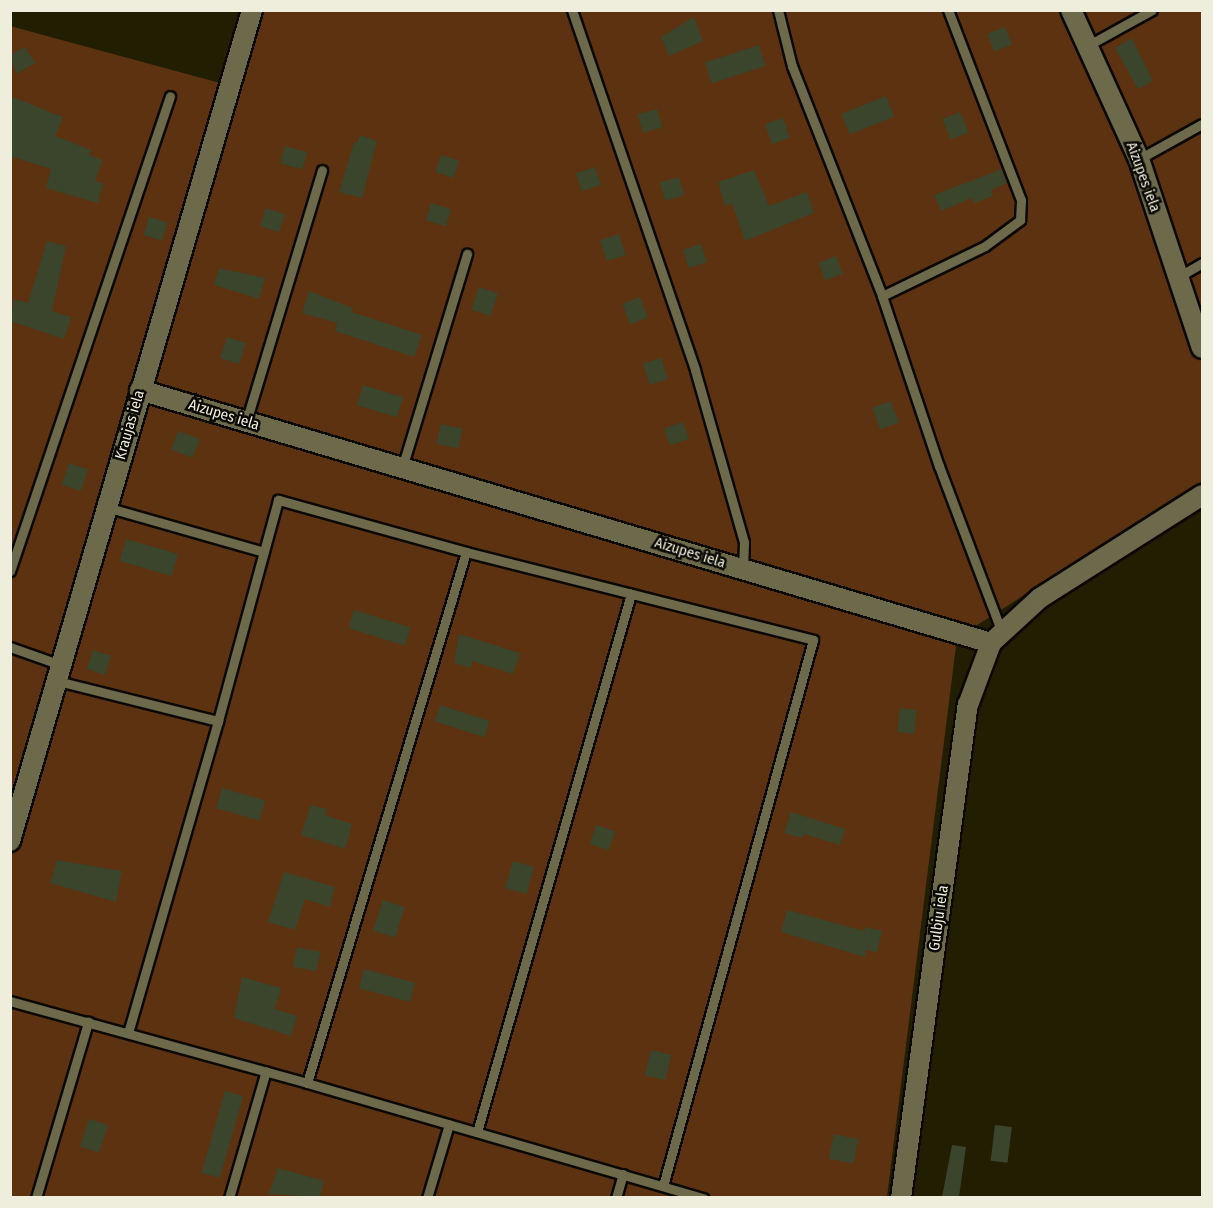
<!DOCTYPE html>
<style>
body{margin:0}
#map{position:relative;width:1213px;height:1208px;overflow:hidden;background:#211e02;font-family:"Fira Sans Condensed",sans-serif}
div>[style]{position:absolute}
.green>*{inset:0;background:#5c3210}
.building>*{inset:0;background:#3a452b;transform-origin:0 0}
.roads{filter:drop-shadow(2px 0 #0b0800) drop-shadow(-2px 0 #0b0800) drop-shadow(0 2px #0b0800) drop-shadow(0 -2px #0b0800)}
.service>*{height:9px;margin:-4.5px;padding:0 4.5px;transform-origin:4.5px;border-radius:4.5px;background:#6c6a4b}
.minor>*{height:20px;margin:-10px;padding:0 10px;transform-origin:10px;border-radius:10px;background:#6c6a4b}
span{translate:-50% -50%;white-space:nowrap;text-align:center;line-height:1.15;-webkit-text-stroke:5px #090801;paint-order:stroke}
.street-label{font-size:15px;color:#efeedd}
.frame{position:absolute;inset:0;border:12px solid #efeedd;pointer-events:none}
</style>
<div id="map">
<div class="green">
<i style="clip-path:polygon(239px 11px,1202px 11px,1202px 481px,957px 638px,887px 1197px,11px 1197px,10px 26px,220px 83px)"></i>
</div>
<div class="building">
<i style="clip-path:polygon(694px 17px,703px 41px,669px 56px,661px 37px)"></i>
<i style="left:1005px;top:27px;width:19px;height:19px;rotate:69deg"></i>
<i style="clip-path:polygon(1132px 38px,1153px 81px,1138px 89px,1115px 48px)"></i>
<i style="left:759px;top:45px;width:22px;height:57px;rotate:72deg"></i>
<i style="clip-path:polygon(25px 47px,35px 63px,16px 74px,10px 55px)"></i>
<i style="clip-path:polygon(10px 96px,63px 117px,55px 136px,91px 150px,89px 155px,102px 160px,95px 181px,103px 183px,98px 203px,46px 188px,51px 169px,10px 156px)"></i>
<i style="left:886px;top:96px;width:22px;height:48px;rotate:68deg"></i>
<i style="left:657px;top:109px;width:19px;height:20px;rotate:74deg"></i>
<i style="left:960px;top:112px;width:22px;height:19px;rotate:68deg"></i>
<i style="left:783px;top:118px;width:21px;height:19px;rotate:71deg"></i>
<i style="clip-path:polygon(360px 135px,377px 141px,362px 198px,339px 192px,354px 142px,357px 143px)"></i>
<i style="left:285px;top:146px;width:23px;height:18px;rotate:15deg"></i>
<i style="left:441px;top:155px;width:19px;height:18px;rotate:18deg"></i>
<i style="left:595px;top:167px;width:19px;height:20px;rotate:72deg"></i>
<i style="clip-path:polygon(1002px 169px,1007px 183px,991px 190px,993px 196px,974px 203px,972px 198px,941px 211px,934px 195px)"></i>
<i style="clip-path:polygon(754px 170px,769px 206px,807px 192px,814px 213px,745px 241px,732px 203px,725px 206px,718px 182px)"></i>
<i style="left:679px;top:177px;width:19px;height:20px;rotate:74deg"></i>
<i style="left:431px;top:203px;width:21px;height:18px;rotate:17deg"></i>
<i style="left:266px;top:208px;width:20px;height:19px;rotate:18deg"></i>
<i style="left:149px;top:217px;width:19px;height:19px;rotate:16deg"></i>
<i style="left:619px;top:234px;width:22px;height:20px;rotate:72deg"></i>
<i style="clip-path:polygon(47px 241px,66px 246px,52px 311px,71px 317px,64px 339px,10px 321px,14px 299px,28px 303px)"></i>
<i style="left:701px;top:244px;width:19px;height:19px;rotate:72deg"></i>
<i style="left:836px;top:256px;width:19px;height:19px;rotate:69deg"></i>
<i style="clip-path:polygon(219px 268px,265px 278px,259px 299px,214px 285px)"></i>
<i style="left:479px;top:287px;width:20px;height:24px;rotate:18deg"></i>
<i style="clip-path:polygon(309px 291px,353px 308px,352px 312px,422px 335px,414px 357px,335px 331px,337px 323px,302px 313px)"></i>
<i style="left:640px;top:297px;width:22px;height:19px;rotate:69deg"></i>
<i style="left:227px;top:337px;width:20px;height:22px;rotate:18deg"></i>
<i style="left:661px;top:358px;width:22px;height:19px;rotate:72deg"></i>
<i style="left:363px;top:385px;width:42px;height:21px;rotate:17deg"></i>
<i style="left:891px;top:401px;width:23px;height:20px;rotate:70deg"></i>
<i style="left:683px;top:422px;width:18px;height:20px;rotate:71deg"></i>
<i style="left:441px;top:424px;width:22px;height:20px;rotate:13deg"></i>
<i style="left:178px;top:431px;width:23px;height:20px;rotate:20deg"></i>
<i style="left:69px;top:463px;width:20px;height:23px;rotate:18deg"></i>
<i style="left:126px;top:539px;width:54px;height:23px;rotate:16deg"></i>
<i style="left:354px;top:610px;width:59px;height:19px;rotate:17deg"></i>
<i style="clip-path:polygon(459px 634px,520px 653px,513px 674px,472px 661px,471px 668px,454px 663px)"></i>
<i style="left:93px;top:650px;width:19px;height:20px;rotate:18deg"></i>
<i style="left:440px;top:705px;width:52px;height:17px;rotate:18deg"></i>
<i style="left:900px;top:708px;width:17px;height:24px;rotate:7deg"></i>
<i style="left:222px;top:788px;width:45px;height:21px;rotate:16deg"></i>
<i style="clip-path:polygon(311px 805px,326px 809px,325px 815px,352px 824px,345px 849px,301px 835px)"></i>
<i style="clip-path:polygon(791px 812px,845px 829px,840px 845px,804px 834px,802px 838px,784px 833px)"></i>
<i style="left:596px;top:825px;width:20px;height:20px;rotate:18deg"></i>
<i style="clip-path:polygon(57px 860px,122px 871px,116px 902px,50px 883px)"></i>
<i style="left:513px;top:861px;width:22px;height:28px;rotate:16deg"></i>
<i style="clip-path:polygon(284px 872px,335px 887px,330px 907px,305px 899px,295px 930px,268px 922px)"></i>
<i style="left:383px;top:900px;width:23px;height:32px;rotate:18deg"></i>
<i style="clip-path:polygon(787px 910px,864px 931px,865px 927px,882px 931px,877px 952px,866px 950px,865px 957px,781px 932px)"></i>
<i style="left:297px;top:947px;width:24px;height:20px;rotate:12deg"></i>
<i style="left:364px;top:969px;width:53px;height:20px;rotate:15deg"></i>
<i style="clip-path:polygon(242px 977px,281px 988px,275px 1009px,297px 1016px,291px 1036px,234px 1018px)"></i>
<i style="left:651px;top:1050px;width:21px;height:26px;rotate:14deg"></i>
<i style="left:225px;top:1091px;width:19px;height:85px;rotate:16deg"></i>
<i style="left:89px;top:1119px;width:20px;height:29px;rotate:18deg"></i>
<i style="left:995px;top:1125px;width:17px;height:36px;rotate:7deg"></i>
<i style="left:834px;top:1134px;width:25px;height:25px;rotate:12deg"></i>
<i style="clip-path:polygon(952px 1145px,966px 1147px,959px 1197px,942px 1197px)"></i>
<i style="clip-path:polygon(278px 1168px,324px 1181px,320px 1197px,269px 1194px)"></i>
</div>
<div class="roads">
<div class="service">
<i style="left:572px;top:10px;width:380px;rotate:71.1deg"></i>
<i style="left:695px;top:370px;width:179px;rotate:74.1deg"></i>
<i style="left:744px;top:542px;width:27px;rotate:92deg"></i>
<i style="left:778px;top:10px;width:58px;rotate:76deg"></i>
<i style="left:792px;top:66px;width:247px;rotate:68.6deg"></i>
<i style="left:882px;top:296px;width:179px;rotate:71.5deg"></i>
<i style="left:939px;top:466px;width:178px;rotate:69.3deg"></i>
<i style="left:1087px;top:46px;width:74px;rotate:-29deg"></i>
<i style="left:1139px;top:159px;width:72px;rotate:-29.1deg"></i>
<i style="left:1178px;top:277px;width:28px;rotate:-30deg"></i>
<i style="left:882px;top:296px;width:114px;rotate:-25.9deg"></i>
<i style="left:985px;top:246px;width:44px;rotate:-36.6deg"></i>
<i style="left:1020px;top:220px;width:20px;rotate:-87deg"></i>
<i style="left:1021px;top:200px;width:204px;rotate:-111deg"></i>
<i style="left:246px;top:422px;width:263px;rotate:-73.2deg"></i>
<i style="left:402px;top:468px;width:224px;rotate:-73.1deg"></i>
<i style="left:106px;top:507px;width:164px;rotate:15.9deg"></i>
<i style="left:466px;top:552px;width:358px;rotate:14.2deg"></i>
<i style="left:813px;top:640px;width:566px;rotate:105.36deg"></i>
<i style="left:10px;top:571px;width:501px;rotate:-71.38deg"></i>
<i style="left:10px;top:647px;width:54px;rotate:19.4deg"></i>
<i style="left:10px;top:1001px;width:308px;rotate:15.4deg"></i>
<i style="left:307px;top:1083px;width:554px;rotate:-73.33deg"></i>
<i style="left:466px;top:552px;width:195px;rotate:-164.5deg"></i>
<i style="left:278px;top:500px;width:229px;rotate:105.2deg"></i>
<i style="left:218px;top:721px;width:166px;rotate:-166deg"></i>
<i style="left:128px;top:1033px;width:325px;rotate:-73.9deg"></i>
<i style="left:307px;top:1083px;width:413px;rotate:16.2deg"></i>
<i style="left:477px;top:1132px;width:560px;rotate:-74.03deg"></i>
<i style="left:36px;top:1198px;width:184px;rotate:-73.5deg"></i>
<i style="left:229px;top:1198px;width:132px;rotate:-73.8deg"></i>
<i style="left:427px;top:1198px;width:77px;rotate:-73.4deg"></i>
<i style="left:616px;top:1198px;width:25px;rotate:-74deg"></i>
</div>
<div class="minor">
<i style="left:1071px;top:10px;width:164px;rotate:65.5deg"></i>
<i style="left:1139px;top:159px;width:199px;rotate:71.6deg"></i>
<i style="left:140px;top:390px;width:888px;rotate:16.56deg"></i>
<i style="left:10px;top:841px;width:866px;rotate:-73.76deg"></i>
<i style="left:901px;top:1198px;width:498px;rotate:-82.3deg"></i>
<i style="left:968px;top:705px;width:66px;rotate:-69.6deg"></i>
<i style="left:991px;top:643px;width:67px;rotate:-42.6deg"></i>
<i style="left:1040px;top:598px;width:192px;rotate:-32.4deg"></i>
</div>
</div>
<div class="street-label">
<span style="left:1143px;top:177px;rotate:70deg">Aizupes iela</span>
<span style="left:224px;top:415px;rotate:17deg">Aizupes iela</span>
<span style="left:130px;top:425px;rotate:-74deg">Kraujas iela</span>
<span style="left:690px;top:553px;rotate:17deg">Aizupes iela</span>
<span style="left:939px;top:918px;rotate:-82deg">Gulbju iela</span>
</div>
<div class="frame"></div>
</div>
